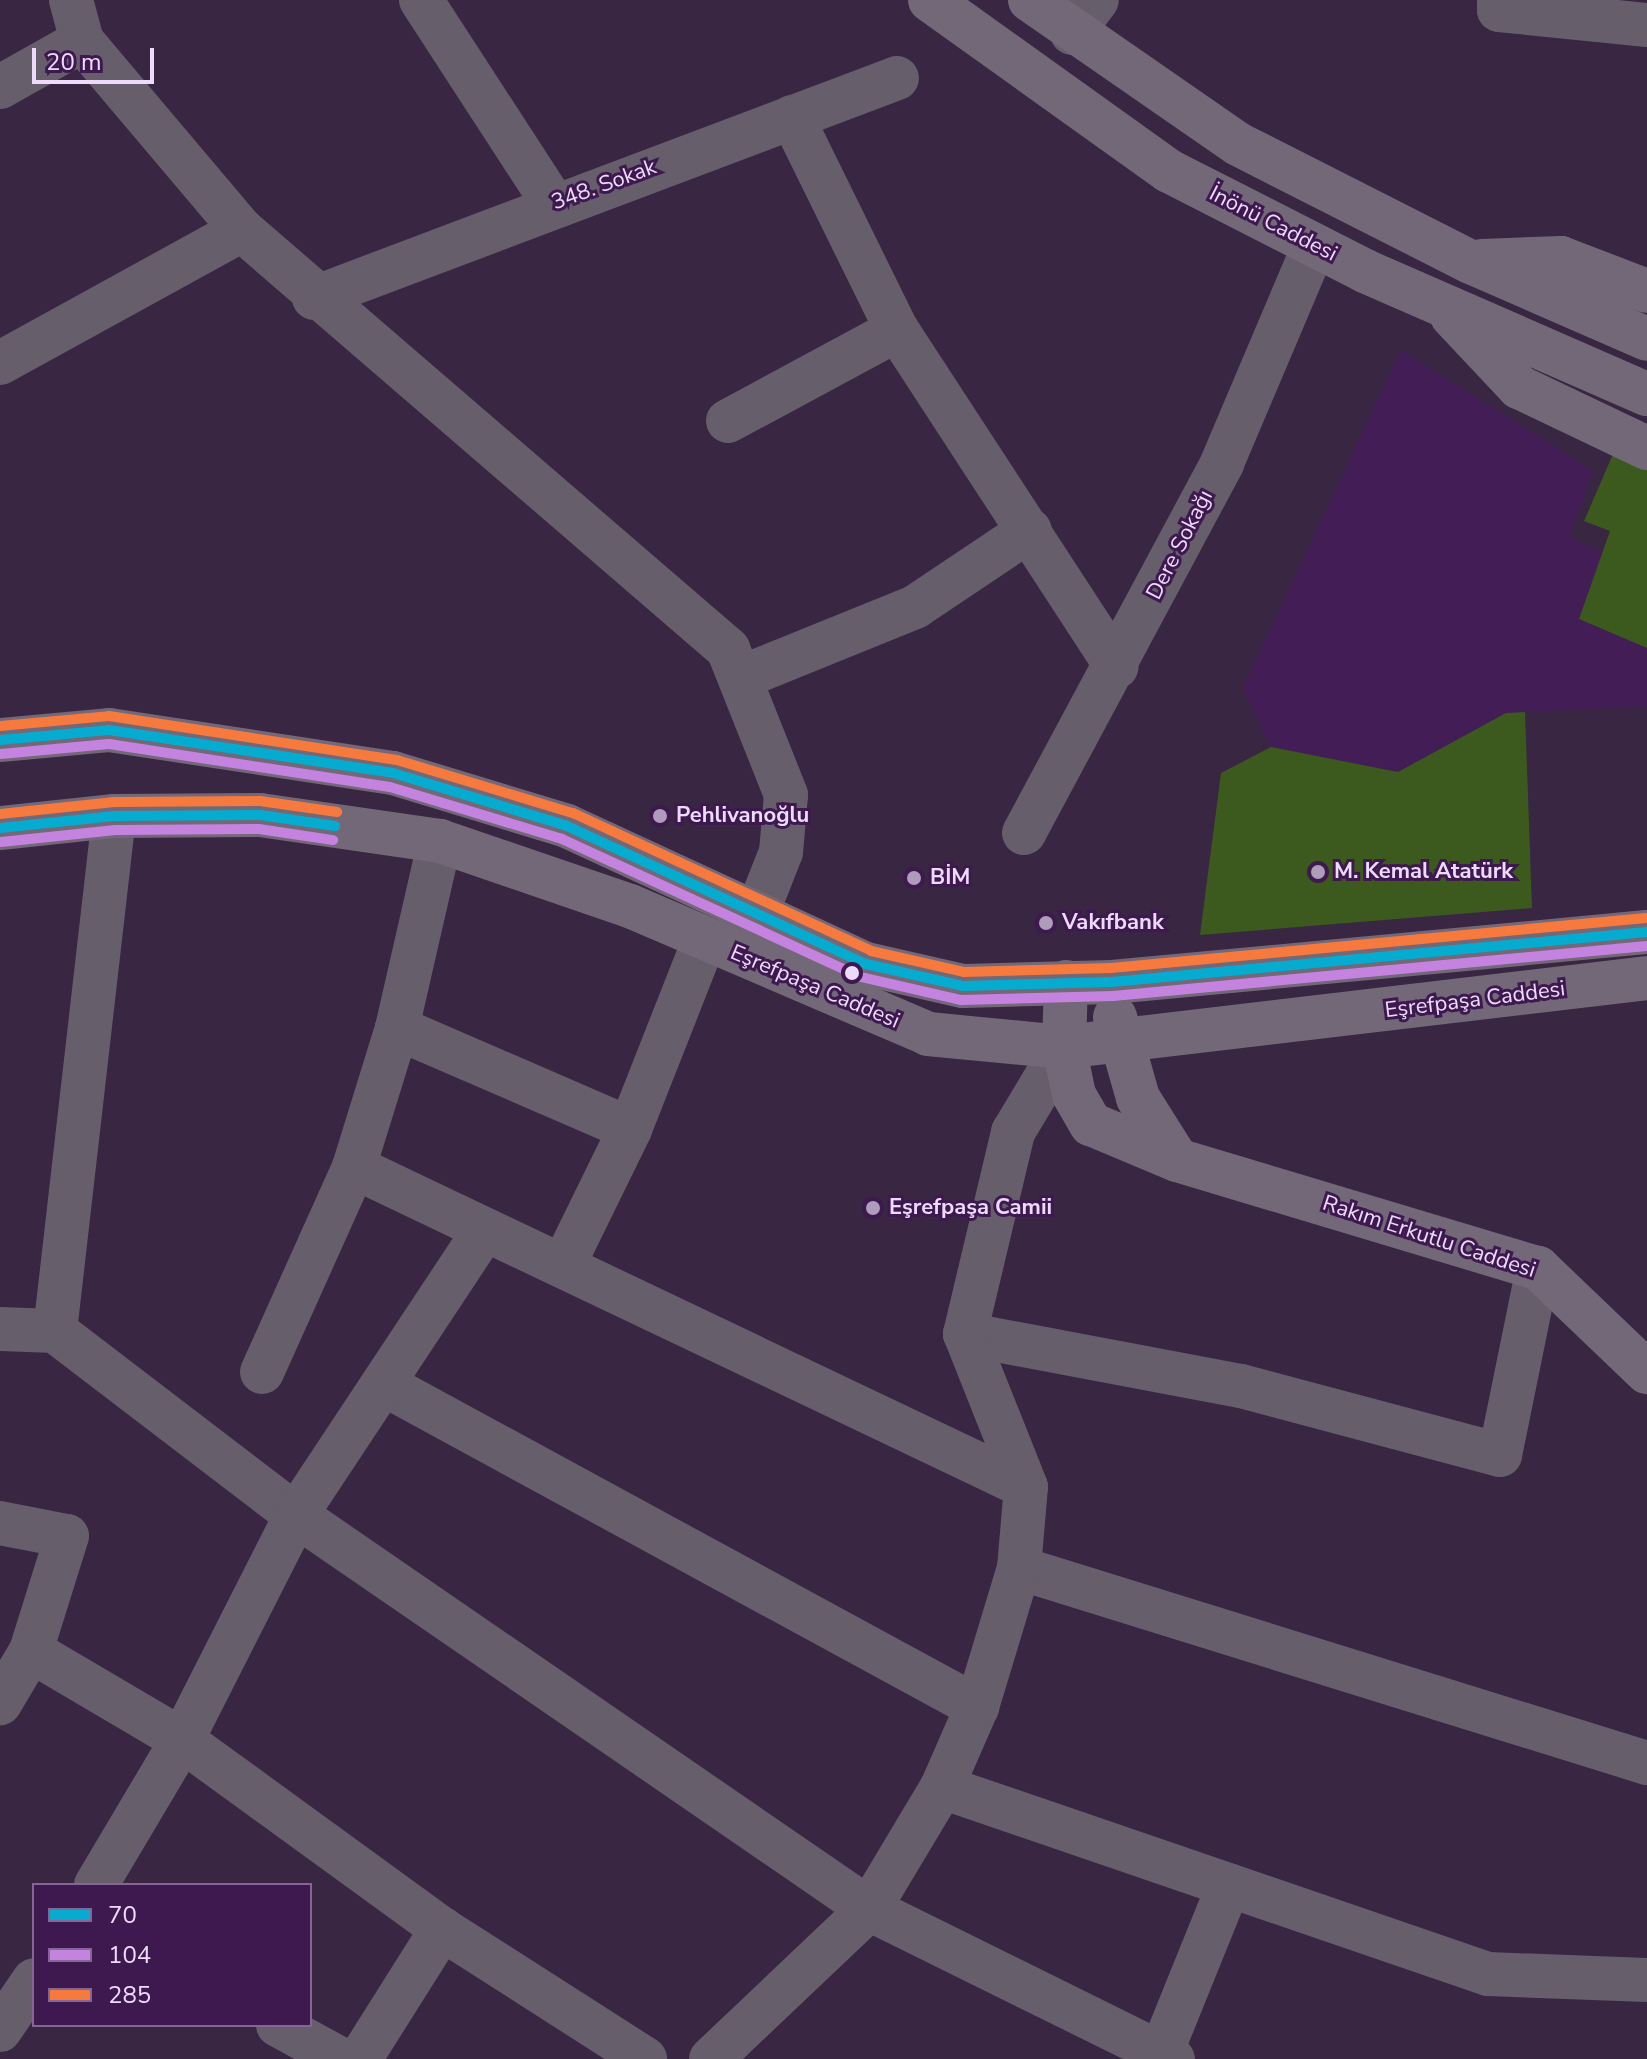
<!DOCTYPE html>
<meta charset="utf-8">
<style>
body{margin:0}
#map{position:relative;width:1647px;height:2059px;overflow:hidden;background:#392642;font-family:"Nunito Sans",sans-serif}
div>[style]{position:absolute}
.built>*{inset:0;background:#431e56}
.green>*{inset:0;background:#3c5a1e}
.minor>*{height:44px;margin:-22px;padding:0 22px;transform-origin:22px;border-radius:22px;background:#665e6b}
.major>*{height:44px;margin:-22px;padding:0 22px;transform-origin:22px;border-radius:22px;background:#726877}
.bus-1>*{height:10px;margin:-5px;padding:0 5px;transform-origin:5px;border-radius:5px;background:#06acd0}
.bus-2>*{height:10px;margin:-5px;padding:0 5px;transform-origin:5px;border-radius:5px;background:#c483df}
.bus-3>*{height:10px;margin:-5px;padding:0 5px;transform-origin:5px;border-radius:5px;background:#f6793e}
.dots>*{width:22px;height:22px;translate:-50% -50%;box-sizing:border-box;border:4px solid #3d194f;border-radius:50%}
span{translate:-50% -50%;white-space:nowrap;text-align:center;line-height:1.15;-webkit-text-stroke:6px #3d194f;paint-order:stroke}
.street-label{font-size:22px;color:#eedafb}
.poi-label{font-size:22px;color:#eedafb;font-weight:700}
.left{translate:0 -50%;text-align:left}
.legend{position:absolute;left:32px;top:1883px;width:280px;height:144px;box-sizing:border-box;background:#3d194f;border:2px solid #846694;margin:0;padding:10px 14px;list-style:none;font-size:24px;color:#eedafb}
.legend li{display:flex;align-items:center;gap:16px;height:40px}
.legend b{width:40px;border:2px solid #846694}
.scale{position:absolute;left:32px;top:48px;width:122px;height:36px;box-sizing:border-box;border:4px solid #eedafb;border-top:0;padding-left:10px;font-size:24px;line-height:28px;white-space:nowrap;color:#eedafb;-webkit-text-stroke:6px #3d194f;paint-order:stroke}
</style>
<div id="map">
<div class="built">
<i style="clip-path:polygon(1401px 350px,1593px 471px,1570px 537px,1602px 552px,1579px 619px,1647px 648px,1647px 706px,1506px 713px,1398px 772px,1271px 747px,1243px 688px)"></i>
</div>
<div class="green">
<i style="clip-path:polygon(1613px 454px,1647px 468px,1647px 648px,1579px 619px,1610px 531px,1584px 521px)"></i>
<i style="clip-path:polygon(1525px 712px,1532px 908px,1200px 935px,1221px 773px,1271px 747px,1398px 772px,1506px 713px)"></i>
</div>
<div class="minor">
<i style="left:71px;top:0;width:42px;rotate:75deg"></i>
<i style="left:82px;top:41px;width:248px;rotate:49.8deg"></i>
<i style="left:242px;top:230px;width:642px;rotate:40.77deg"></i>
<i style="left:728px;top:649px;width:157px;rotate:68.3deg"></i>
<i style="left:786px;top:795px;width:57px;rotate:95deg"></i>
<i style="left:781px;top:852px;width:66px;rotate:111.5deg"></i>
<i style="left:421px;top:0;width:242px;rotate:57deg"></i>
<i style="left:1499px;top:0;width:10px;rotate:90deg"></i>
<i style="left:1499px;top:10px;width:149px;rotate:5.8deg"></i>
<i style="left:1072px;top:33px;width:41px;rotate:-52.9deg"></i>
<i style="left:0;top:87px;width:94px;rotate:-29.3deg"></i>
<i style="left:792px;top:117px;width:237px;rotate:63.8deg"></i>
<i style="left:897px;top:330px;width:402px;rotate:56.9deg"></i>
<i style="left:314px;top:298px;width:623px;rotate:-20.67deg"></i>
<i style="left:0;top:363px;width:276px;rotate:-28.8deg"></i>
<i style="left:728px;top:421px;width:192px;rotate:-28.3deg"></i>
<i style="left:742px;top:677px;width:187px;rotate:-22deg"></i>
<i style="left:915px;top:607px;width:138px;rotate:-33.8deg"></i>
<i style="left:1024px;top:833px;width:420px;rotate:-61.8deg"></i>
<i style="left:1222px;top:463px;width:236px;rotate:-67deg"></i>
<i style="left:397px;top:1028px;width:254px;rotate:23.4deg"></i>
<i style="left:354px;top:1167px;width:744px;rotate:25.46deg"></i>
<i style="left:564px;top:1264px;width:150px;rotate:-63.9deg"></i>
<i style="left:630px;top:1129px;width:202px;rotate:-68.5deg"></i>
<i style="left:0;top:1329px;width:55px;rotate:2.1deg"></i>
<i style="left:55px;top:1331px;width:303px;rotate:37.4deg"></i>
<i style="left:296px;top:1515px;width:695px;rotate:34.51deg"></i>
<i style="left:869px;top:1909px;width:339px;rotate:26.3deg"></i>
<i style="left:55px;top:1331px;width:518px;rotate:-83.46deg"></i>
<i style="left:965px;top:1334px;width:281px;rotate:10.7deg"></i>
<i style="left:1241px;top:1386px;width:268px;rotate:14.9deg"></i>
<i style="left:1500px;top:1455px;width:191px;rotate:-78.5deg"></i>
<i style="left:262px;top:1372px;width:225px;rotate:-65.8deg"></i>
<i style="left:354px;top:1167px;width:145px;rotate:-72.8deg"></i>
<i style="left:397px;top:1028px;width:192px;rotate:-77.1deg"></i>
<i style="left:387px;top:1386px;width:672px;rotate:28.55deg"></i>
<i style="left:0;top:1523px;width:68px;rotate:11deg"></i>
<i style="left:67px;top:1536px;width:121px;rotate:107.4deg"></i>
<i style="left:31px;top:1651px;width:61px;rotate:120.8deg"></i>
<i style="left:1019px;top:1568px;width:658px;rotate:17.25deg"></i>
<i style="left:31px;top:1651px;width:175px;rotate:30.5deg"></i>
<i style="left:182px;top:1740px;width:321px;rotate:36deg"></i>
<i style="left:442px;top:1929px;width:241px;rotate:32.6deg"></i>
<i style="left:942px;top:1787px;width:577px;rotate:18.91deg"></i>
<i style="left:1488px;top:1974px;width:159px;rotate:2.2deg"></i>
<i style="left:96px;top:1885px;width:169px;rotate:-59.3deg"></i>
<i style="left:182px;top:1740px;width:252px;rotate:-63.1deg"></i>
<i style="left:296px;top:1515px;width:338px;rotate:-56.5deg"></i>
<i style="left:278px;top:2025px;width:71px;rotate:28.7deg"></i>
<i style="left:0;top:2030px;width:60px;rotate:-55.8deg"></i>
<i style="left:1161px;top:2053px;width:181px;rotate:-68deg"></i>
<i style="left:360px;top:2059px;width:154px;rotate:-57.8deg"></i>
<i style="left:711px;top:2059px;width:218px;rotate:-43.5deg"></i>
<i style="left:869px;top:1909px;width:142px;rotate:-59.1deg"></i>
<i style="left:942px;top:1787px;width:87px;rotate:-66.4deg"></i>
<i style="left:977px;top:1707px;width:145px;rotate:-73.2deg"></i>
<i style="left:1019px;top:1568px;width:81px;rotate:-85.1deg"></i>
<i style="left:1026px;top:1487px;width:165px;rotate:-111.7deg"></i>
<i style="left:965px;top:1334px;width:208px;rotate:-76.6deg"></i>
<i style="left:1013px;top:1132px;width:99px;rotate:-59deg"></i>
</div>
<div class="major">
<i style="left:930px;top:0;width:294px;rotate:35.6deg"></i>
<i style="left:1169px;top:171px;width:220px;rotate:27deg"></i>
<i style="left:1365px;top:271px;width:308px;rotate:23.6deg"></i>
<i style="left:1030px;top:0;width:253px;rotate:34.7deg"></i>
<i style="left:1238px;top:144px;width:261px;rotate:26.9deg"></i>
<i style="left:1471px;top:262px;width:192px;rotate:23.6deg"></i>
<i style="left:1482px;top:261px;width:79px;rotate:-2.2deg"></i>
<i style="left:1561px;top:258px;width:92px;rotate:21deg"></i>
<i style="left:1452px;top:316px;width:98px;rotate:46.7deg"></i>
<i style="left:1519px;top:387px;width:142px;rotate:25.5deg"></i>
<i style="left:0;top:740px;width:109px;rotate:-5.2deg"></i>
<i style="left:109px;top:730px;width:287px;rotate:8.6deg"></i>
<i style="left:393px;top:773px;width:182px;rotate:16.9deg"></i>
<i style="left:567px;top:826px;width:329px;rotate:24.8deg"></i>
<i style="left:866px;top:964px;width:99px;rotate:12.8deg"></i>
<i style="left:963px;top:986px;width:149px;rotate:-1.5deg"></i>
<i style="left:1112px;top:982px;width:537px;rotate:-5.34deg"></i>
<i style="left:0;top:828px;width:115px;rotate:-6deg"></i>
<i style="left:114px;top:816px;width:146px;rotate:-0.4deg"></i>
<i style="left:260px;top:815px;width:182px;rotate:8.2deg"></i>
<i style="left:440px;top:841px;width:201px;rotate:18.9deg"></i>
<i style="left:630px;top:906px;width:324px;rotate:23.2deg"></i>
<i style="left:928px;top:1034px;width:137px;rotate:5.5deg"></i>
<i style="left:1064px;top:1047px;width:587px;rotate:-6.75deg"></i>
<i style="left:1066px;top:982px;width:65px;rotate:91.8deg"></i>
<i style="left:1064px;top:1047px;width:49px;rotate:78.2deg"></i>
<i style="left:1074px;top:1095px;width:34px;rotate:60deg"></i>
<i style="left:1091px;top:1124px;width:93px;rotate:22.7deg"></i>
<i style="left:1177px;top:1160px;width:377px;rotate:16.7deg"></i>
<i style="left:1538px;top:1268px;width:151px;rotate:43.7deg"></i>
<i style="left:1115px;top:1017px;width:84px;rotate:74.1deg"></i>
<i style="left:1138px;top:1098px;width:73px;rotate:57.8deg"></i>
</div>
<div class="bus-1">
<i style="left:0;top:740px;width:109px;rotate:-5.2deg"></i>
<i style="left:109px;top:730px;width:287px;rotate:8.6deg"></i>
<i style="left:393px;top:773px;width:182px;rotate:16.9deg"></i>
<i style="left:567px;top:826px;width:329px;rotate:24.8deg"></i>
<i style="left:866px;top:964px;width:99px;rotate:12.8deg"></i>
<i style="left:963px;top:986px;width:149px;rotate:-1.5deg"></i>
<i style="left:1112px;top:982px;width:537px;rotate:-5.34deg"></i>
<i style="left:0;top:828px;width:115px;rotate:-6deg"></i>
<i style="left:114px;top:816px;width:146px;rotate:-0.4deg"></i>
<i style="left:260px;top:815px;width:76px;rotate:8.3deg"></i>
</div>
<div class="bus-2">
<i style="left:1px;top:754px;width:108px;rotate:-5.3deg"></i>
<i style="left:109px;top:744px;width:284px;rotate:8.7deg"></i>
<i style="left:390px;top:787px;width:180px;rotate:16.8deg"></i>
<i style="left:562px;top:839px;width:329px;rotate:24.8deg"></i>
<i style="left:861px;top:977px;width:103px;rotate:13deg"></i>
<i style="left:961px;top:1000px;width:152px;rotate:-1.5deg"></i>
<i style="left:1113px;top:996px;width:536px;rotate:-5.35deg"></i>
<i style="left:1px;top:842px;width:115px;rotate:-6deg"></i>
<i style="left:115px;top:830px;width:144px;rotate:-0.4deg"></i>
<i style="left:259px;top:829px;width:75px;rotate:8.5deg"></i>
</div>
<div class="bus-3">
<i style="left:0;top:726px;width:109px;rotate:-5.2deg"></i>
<i style="left:109px;top:716px;width:291px;rotate:8.7deg"></i>
<i style="left:397px;top:760px;width:184px;rotate:16.8deg"></i>
<i style="left:573px;top:813px;width:328px;rotate:24.8deg"></i>
<i style="left:871px;top:951px;width:95px;rotate:12.7deg"></i>
<i style="left:964px;top:972px;width:147px;rotate:-1.6deg"></i>
<i style="left:1111px;top:968px;width:537px;rotate:-5.34deg"></i>
<i style="left:0;top:814px;width:115px;rotate:-6deg"></i>
<i style="left:114px;top:802px;width:146px;rotate:-0.4deg"></i>
<i style="left:260px;top:801px;width:78px;rotate:8.1deg"></i>
</div>
<div class="dots">
<i style="left:660px;top:816px;background:#af9bba"></i>
<i style="left:1318px;top:872px;background:#af9bba"></i>
<i style="left:914px;top:878px;background:#af9bba"></i>
<i style="left:1046px;top:923px;background:#af9bba"></i>
<i style="left:852px;top:973px;background:#eedafb"></i>
<i style="left:873px;top:1208px;background:#af9bba"></i>
</div>
<div class="street-label">
<span style="left:604px;top:185px;rotate:-20deg">348. Sokak</span>
<span style="left:1273px;top:224px;rotate:27deg">İnönü Caddesi</span>
<span style="left:1180px;top:545px;rotate:-63deg">Dere Sokağı</span>
<span style="left:815px;top:987px;rotate:23deg">Eşrefpaşa Caddesi</span>
<span style="left:1475px;top:1000px;rotate:-7deg">Eşrefpaşa Caddesi</span>
<span style="left:1429px;top:1237px;rotate:18deg">Rakım Erkutlu Caddesi</span>
</div>
<div class="poi-label">
<span class="left" style="left:676px;top:816px">Pehlivanoğlu</span>
<span class="left" style="left:1334px;top:872px">M. Kemal Atatürk</span>
<span class="left" style="left:930px;top:878px">BİM</span>
<span class="left" style="left:1062px;top:923px">Vakıfbank</span>
<span class="left" style="left:889px;top:1208px">Eşrefpaşa Camii</span>
</div>
<ul class="legend">
<li><b style="height:10px;background:#06acd0"></b>70</li>
<li><b style="height:10px;background:#c483df"></b>104</li>
<li><b style="height:10px;background:#f6793e"></b>285</li>
</ul>
<div class="scale">20 m</div>
</div>
